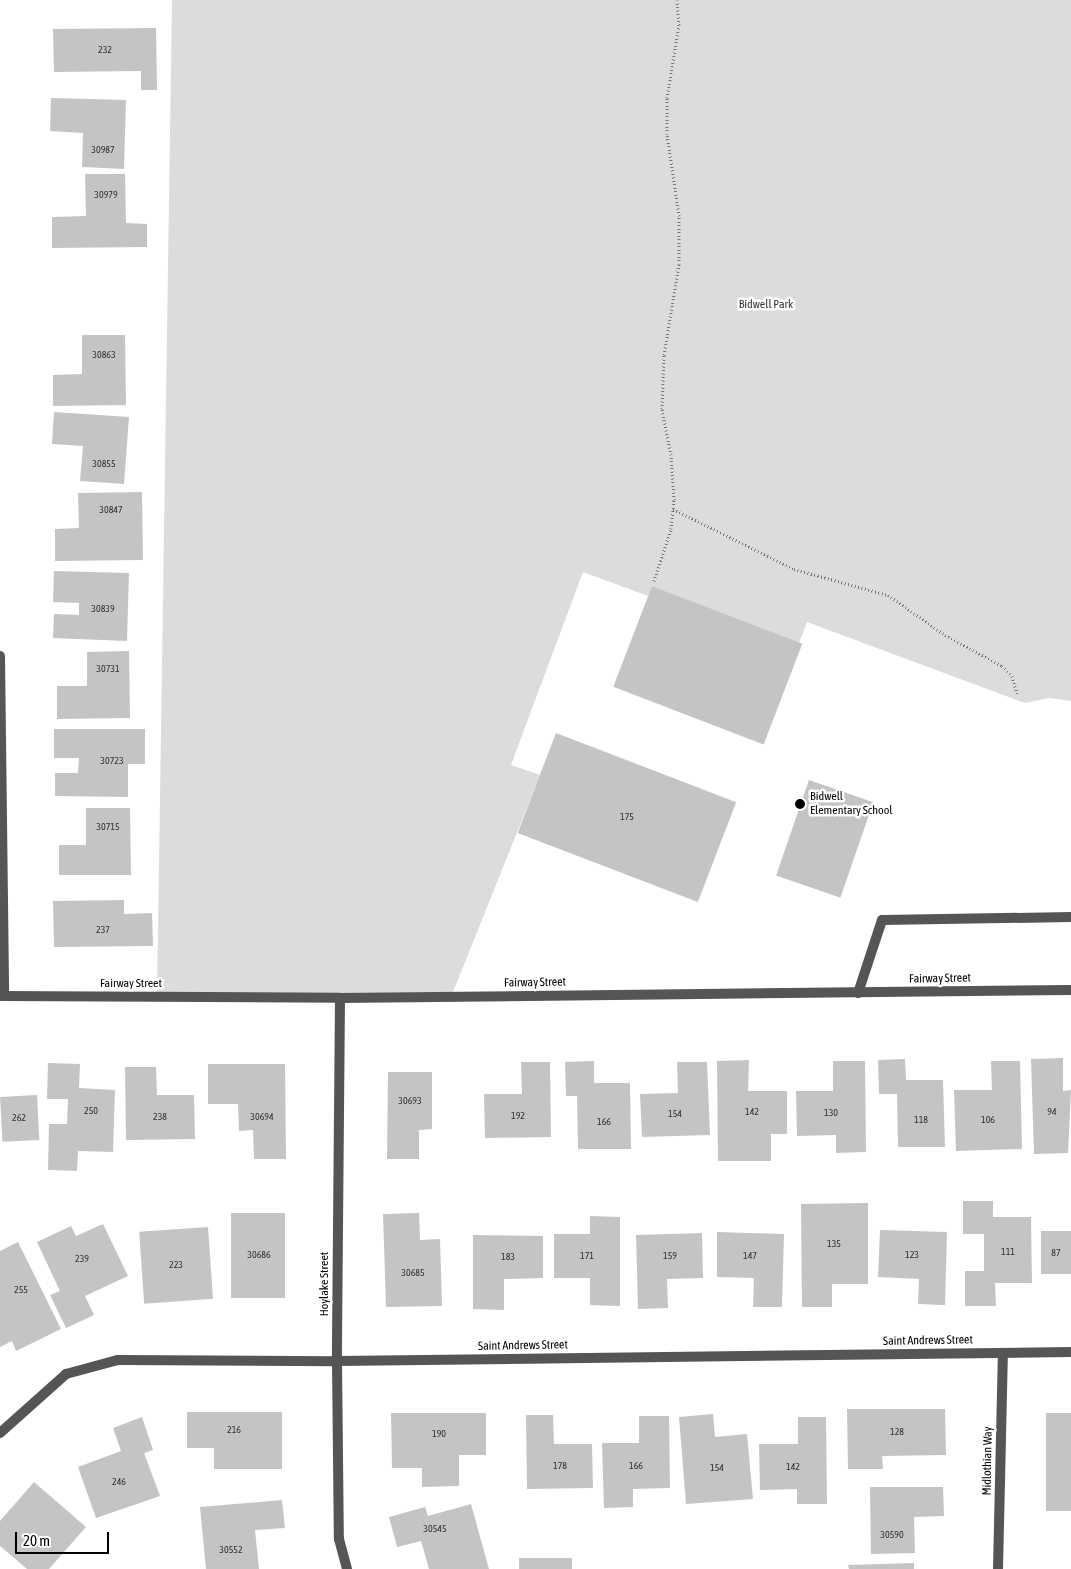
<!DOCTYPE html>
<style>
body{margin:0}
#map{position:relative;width:1071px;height:1569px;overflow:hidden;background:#fff;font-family:"Asap Condensed",sans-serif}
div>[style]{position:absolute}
.green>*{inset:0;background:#dcdcdc}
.building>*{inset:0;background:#c4c4c4;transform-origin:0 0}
.path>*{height:3px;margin-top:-1.5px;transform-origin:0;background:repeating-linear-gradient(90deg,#777 0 1px,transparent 0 3.5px)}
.lane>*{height:10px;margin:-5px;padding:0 5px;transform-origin:5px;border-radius:5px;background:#555}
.street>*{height:10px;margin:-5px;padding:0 5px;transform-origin:5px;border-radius:5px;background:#555}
.dots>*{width:14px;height:14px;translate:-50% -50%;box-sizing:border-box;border:2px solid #fff;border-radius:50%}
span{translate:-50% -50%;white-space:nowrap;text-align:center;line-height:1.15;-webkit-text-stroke:5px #fff;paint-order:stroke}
.number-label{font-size:10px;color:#313131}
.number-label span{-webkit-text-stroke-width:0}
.park-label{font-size:12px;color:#333}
.poi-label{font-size:12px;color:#000}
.left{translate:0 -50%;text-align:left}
.street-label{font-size:12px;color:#000}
.scale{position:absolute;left:15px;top:1532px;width:94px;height:22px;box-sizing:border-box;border:2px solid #000;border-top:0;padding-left:6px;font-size:15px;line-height:18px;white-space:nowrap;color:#000;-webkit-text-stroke:4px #fff;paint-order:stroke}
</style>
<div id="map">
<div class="green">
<i style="clip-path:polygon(172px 0,1071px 0,1071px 701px,1049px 698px,1025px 703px,807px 622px,799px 643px,652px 586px,648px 596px,583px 572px,511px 765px,540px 775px,451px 997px,157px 997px)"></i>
</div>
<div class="building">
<i style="clip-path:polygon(156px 28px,157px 90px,141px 90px,141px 71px,54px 72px,53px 29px)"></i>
<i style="clip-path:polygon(51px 98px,126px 100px,124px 169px,82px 167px,83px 133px,50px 131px)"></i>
<i style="clip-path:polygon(85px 174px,125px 174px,126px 223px,147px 224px,147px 247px,52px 248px,52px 217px,86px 216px)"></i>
<i style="clip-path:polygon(82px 335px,125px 335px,126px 405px,53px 406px,53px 375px,82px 374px)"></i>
<i style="clip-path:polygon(54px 412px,129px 417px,124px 484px,80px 481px,83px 446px,52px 444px)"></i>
<i style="clip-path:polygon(142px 492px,143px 560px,55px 561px,55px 529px,79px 528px,78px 493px)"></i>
<i style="clip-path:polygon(54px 571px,129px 573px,127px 641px,53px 638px,54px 614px,79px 615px,79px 603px,53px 602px)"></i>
<i style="left:652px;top:586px;width:161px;height:108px;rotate:21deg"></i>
<i style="clip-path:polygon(129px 651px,130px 718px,57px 719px,57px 686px,87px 686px,87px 652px)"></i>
<i style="clip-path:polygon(54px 729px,145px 729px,145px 764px,128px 764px,128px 797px,55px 796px,55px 773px,78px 773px,79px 758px,54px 758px)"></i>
<i style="left:556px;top:733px;width:193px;height:107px;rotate:21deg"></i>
<i style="left:809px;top:780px;width:68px;height:101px;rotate:19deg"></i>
<i style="clip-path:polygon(86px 808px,130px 808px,131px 875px,59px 875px,59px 845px,86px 845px)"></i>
<i style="clip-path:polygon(124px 900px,124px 914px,152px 913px,153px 946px,54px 947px,53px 901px)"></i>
<i style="clip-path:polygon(1063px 1058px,1063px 1091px,1071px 1090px,1068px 1153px,1034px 1154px,1031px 1059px)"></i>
<i style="clip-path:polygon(905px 1059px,906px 1080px,943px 1080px,945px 1147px,898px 1147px,897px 1094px,879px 1094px,878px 1060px)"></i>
<i style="clip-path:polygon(749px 1060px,748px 1091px,787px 1091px,787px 1134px,771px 1134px,771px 1161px,718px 1161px,717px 1061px)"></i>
<i style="clip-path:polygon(594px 1061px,594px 1083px,630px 1083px,631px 1149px,578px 1149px,577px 1096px,566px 1096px,565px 1062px)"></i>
<i style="clip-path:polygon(833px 1061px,865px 1061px,866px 1152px,836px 1153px,836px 1135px,797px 1136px,796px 1091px,833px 1091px)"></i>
<i style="clip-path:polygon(991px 1061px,1020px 1061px,1022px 1149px,956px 1151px,954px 1090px,992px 1090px)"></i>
<i style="clip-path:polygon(521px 1062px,550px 1062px,551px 1137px,485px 1138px,484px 1094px,522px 1094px)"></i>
<i style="clip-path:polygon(677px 1062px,707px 1062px,710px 1135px,642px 1137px,640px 1094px,678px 1093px)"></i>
<i style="clip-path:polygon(48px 1063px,80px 1064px,79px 1088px,115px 1090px,113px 1152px,78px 1151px,77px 1171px,48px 1170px,49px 1124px,67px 1124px,68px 1099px,47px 1099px)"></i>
<i style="clip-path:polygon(208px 1064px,285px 1064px,286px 1159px,254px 1159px,253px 1130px,239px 1131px,238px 1104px,208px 1104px)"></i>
<i style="clip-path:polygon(125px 1067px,156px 1067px,157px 1095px,194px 1095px,195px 1139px,126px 1140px)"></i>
<i style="clip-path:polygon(388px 1072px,432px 1072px,432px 1129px,419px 1130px,419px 1159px,387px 1159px)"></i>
<i style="left:37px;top:1095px;width:45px;height:37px;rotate:87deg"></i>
<i style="clip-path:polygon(963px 1201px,993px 1201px,993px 1217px,1031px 1217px,1032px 1283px,995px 1283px,996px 1306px,965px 1306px,965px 1271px,984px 1271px,984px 1234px,963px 1234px)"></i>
<i style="clip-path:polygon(868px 1203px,868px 1284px,832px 1284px,832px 1307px,802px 1307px,801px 1204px)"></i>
<i style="left:231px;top:1213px;width:54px;height:85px"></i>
<i style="clip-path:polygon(419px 1213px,420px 1240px,440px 1239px,442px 1306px,386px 1307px,383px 1214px)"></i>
<i style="clip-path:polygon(590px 1216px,620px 1217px,620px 1306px,590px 1305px,590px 1278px,554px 1278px,554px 1234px,590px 1234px)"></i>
<i style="clip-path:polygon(103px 1224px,128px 1276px,85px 1296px,94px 1315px,66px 1328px,50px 1295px,60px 1291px,37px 1242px,71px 1226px,76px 1236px)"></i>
<i style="left:208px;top:1227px;width:72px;height:69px;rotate:86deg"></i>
<i style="clip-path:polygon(880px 1230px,947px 1232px,945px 1305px,918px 1304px,919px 1279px,878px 1277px)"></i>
<i style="left:1041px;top:1231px;width:30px;height:43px"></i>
<i style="clip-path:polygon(717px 1232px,784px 1234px,782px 1307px,753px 1307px,754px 1278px,717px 1277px)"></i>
<i style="clip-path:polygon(702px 1233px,703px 1278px,667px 1279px,668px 1308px,638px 1309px,636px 1235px)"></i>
<i style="clip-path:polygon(473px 1235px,543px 1236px,543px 1278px,504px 1279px,504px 1310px,473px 1309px)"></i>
<i style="clip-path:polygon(18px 1242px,61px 1329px,16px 1351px,12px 1341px,0 1347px,0 1251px)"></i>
<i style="clip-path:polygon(847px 1409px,945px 1409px,946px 1455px,882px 1456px,883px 1469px,848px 1469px)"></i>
<i style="clip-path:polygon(187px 1412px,282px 1412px,282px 1469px,214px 1469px,214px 1448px,187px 1448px)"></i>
<i style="clip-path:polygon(391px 1413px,486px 1413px,486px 1455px,459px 1455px,459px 1486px,422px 1487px,422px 1468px,392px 1468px)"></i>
<i style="left:1046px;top:1413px;width:25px;height:98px"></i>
<i style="clip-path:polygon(713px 1414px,715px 1437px,747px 1434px,753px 1499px,686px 1504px,679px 1417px)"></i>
<i style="clip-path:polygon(526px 1415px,553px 1415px,554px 1444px,592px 1444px,593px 1488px,527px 1489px)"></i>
<i style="clip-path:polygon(639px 1416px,669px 1416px,670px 1488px,633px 1489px,633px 1507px,604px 1508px,602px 1443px,639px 1443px)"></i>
<i style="clip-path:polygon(142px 1417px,153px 1450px,144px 1453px,160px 1496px,96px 1518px,78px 1467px,121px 1451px,113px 1428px)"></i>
<i style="clip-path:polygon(798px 1417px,826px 1417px,827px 1504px,797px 1504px,797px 1489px,760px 1490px,759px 1444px,798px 1444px)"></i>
<i style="clip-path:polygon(34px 1482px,86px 1527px,49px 1569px,27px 1569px,0 1546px,0 1521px)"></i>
<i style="clip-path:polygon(870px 1487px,943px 1487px,944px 1516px,914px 1517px,915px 1553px,871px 1554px)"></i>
<i style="clip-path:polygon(282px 1500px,285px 1528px,255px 1530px,259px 1569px,206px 1569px,200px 1507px)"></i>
<i style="clip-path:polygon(471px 1504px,489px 1569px,429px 1569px,421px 1541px,397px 1547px,389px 1517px,425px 1507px,428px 1516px)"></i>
<i style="left:572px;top:1558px;width:11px;height:53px;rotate:90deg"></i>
<i style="clip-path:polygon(914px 1563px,914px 1569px,849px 1569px,848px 1565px)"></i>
</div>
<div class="path">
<i style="left:673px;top:509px;width:135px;rotate:26.4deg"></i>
<i style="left:794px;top:569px;width:98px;rotate:15.5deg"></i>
<i style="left:888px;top:595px;width:70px;rotate:35.1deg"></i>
<i style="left:945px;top:635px;width:65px;rotate:28.5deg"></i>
<i style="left:1002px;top:666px;width:14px;rotate:45deg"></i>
<i style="left:1012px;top:676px;width:18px;rotate:74deg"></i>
<i style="left:654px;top:581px;width:55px;rotate:-71.9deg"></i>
<i style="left:671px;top:529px;width:29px;rotate:-84deg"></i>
<i style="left:674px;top:500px;width:45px;rotate:-93.8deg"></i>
<i style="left:671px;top:455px;width:47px;rotate:-101.1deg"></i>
<i style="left:662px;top:409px;width:54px;rotate:-87.9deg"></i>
<i style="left:664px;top:355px;width:92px;rotate:-80.6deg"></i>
<i style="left:679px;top:264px;width:48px;rotate:-90deg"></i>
<i style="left:679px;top:216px;width:83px;rotate:-98.3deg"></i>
<i style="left:667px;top:134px;width:36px;rotate:-90deg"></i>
<i style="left:667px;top:98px;width:74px;rotate:-80.7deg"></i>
<i style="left:679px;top:25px;width:25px;rotate:-95deg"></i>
</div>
<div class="lane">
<i style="left:858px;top:993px;width:77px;rotate:-71.8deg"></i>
<i style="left:882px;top:920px;width:189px;rotate:-0.9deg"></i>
</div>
<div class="street">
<i style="left:0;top:656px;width:340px;rotate:89.3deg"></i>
<i style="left:0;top:996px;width:340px;rotate:0.3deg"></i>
<i style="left:340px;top:998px;width:731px;rotate:-0.63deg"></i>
<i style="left:340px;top:998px;width:363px;rotate:90.5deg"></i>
<i style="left:337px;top:1361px;width:178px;rotate:89.4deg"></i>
<i style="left:339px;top:1539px;width:31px;rotate:75deg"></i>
<i style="left:0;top:1433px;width:89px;rotate:-41.8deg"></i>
<i style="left:66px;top:1374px;width:54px;rotate:-15.1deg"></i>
<i style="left:118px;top:1360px;width:219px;rotate:0.3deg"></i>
<i style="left:337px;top:1361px;width:734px;rotate:-0.7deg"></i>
<i style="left:998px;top:1569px;width:216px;rotate:-88.7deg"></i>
</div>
<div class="dots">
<i style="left:800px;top:804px;background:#000"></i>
</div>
<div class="number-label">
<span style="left:105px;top:50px">232</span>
<span style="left:103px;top:150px">30987</span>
<span style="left:106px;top:195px">30979</span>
<span style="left:104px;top:355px">30863</span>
<span style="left:104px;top:464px">30855</span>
<span style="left:111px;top:510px">30847</span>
<span style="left:103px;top:609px">30839</span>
<span style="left:108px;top:669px">30731</span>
<span style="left:112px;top:761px">30723</span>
<span style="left:627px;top:817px">175</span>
<span style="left:108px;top:827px">30715</span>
<span style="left:103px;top:930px">237</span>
<span style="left:410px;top:1101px">30693</span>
<span style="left:91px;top:1111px">250</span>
<span style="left:752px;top:1112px">142</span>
<span style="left:1052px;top:1112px">94</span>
<span style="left:831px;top:1113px">130</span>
<span style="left:675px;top:1114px">154</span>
<span style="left:518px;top:1116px">192</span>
<span style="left:160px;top:1117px">238</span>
<span style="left:262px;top:1117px">30694</span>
<span style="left:19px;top:1118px">262</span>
<span style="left:921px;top:1120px">118</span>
<span style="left:988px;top:1120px">106</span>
<span style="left:604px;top:1122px">166</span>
<span style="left:834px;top:1244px">135</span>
<span style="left:1008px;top:1252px">111</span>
<span style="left:1056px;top:1253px">87</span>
<span style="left:259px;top:1255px">30686</span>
<span style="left:912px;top:1255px">123</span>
<span style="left:587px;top:1256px">171</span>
<span style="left:670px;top:1256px">159</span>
<span style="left:750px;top:1256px">147</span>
<span style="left:508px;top:1257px">183</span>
<span style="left:82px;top:1259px">239</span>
<span style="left:176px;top:1265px">223</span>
<span style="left:413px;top:1273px">30685</span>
<span style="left:21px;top:1290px">255</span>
<span style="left:234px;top:1430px">216</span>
<span style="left:897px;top:1432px">128</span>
<span style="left:439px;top:1434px">190</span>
<span style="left:560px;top:1466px">178</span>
<span style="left:636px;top:1466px">166</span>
<span style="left:793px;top:1467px">142</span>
<span style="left:717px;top:1468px">154</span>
<span style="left:119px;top:1482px">246</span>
<span style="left:435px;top:1529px">30545</span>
<span style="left:892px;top:1535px">30590</span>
<span style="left:231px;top:1550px">30552</span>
</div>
<div class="park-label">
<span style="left:766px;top:305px">Bidwell Park</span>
</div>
<div class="poi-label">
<span class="left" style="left:810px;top:804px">Bidwell<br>Elementary School</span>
</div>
<div class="street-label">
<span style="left:940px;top:979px;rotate:-1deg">Fairway Street</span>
<span style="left:535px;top:983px;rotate:-1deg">Fairway Street</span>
<span style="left:131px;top:984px">Fairway Street</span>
<span style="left:325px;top:1284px;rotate:-90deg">Hoylake Street</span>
<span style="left:928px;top:1341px;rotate:-1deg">Saint Andrews Street</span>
<span style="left:523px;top:1346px;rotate:-1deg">Saint Andrews Street</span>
<span style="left:988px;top:1461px;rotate:-89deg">Midlothian Way</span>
</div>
<div class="scale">20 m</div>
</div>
